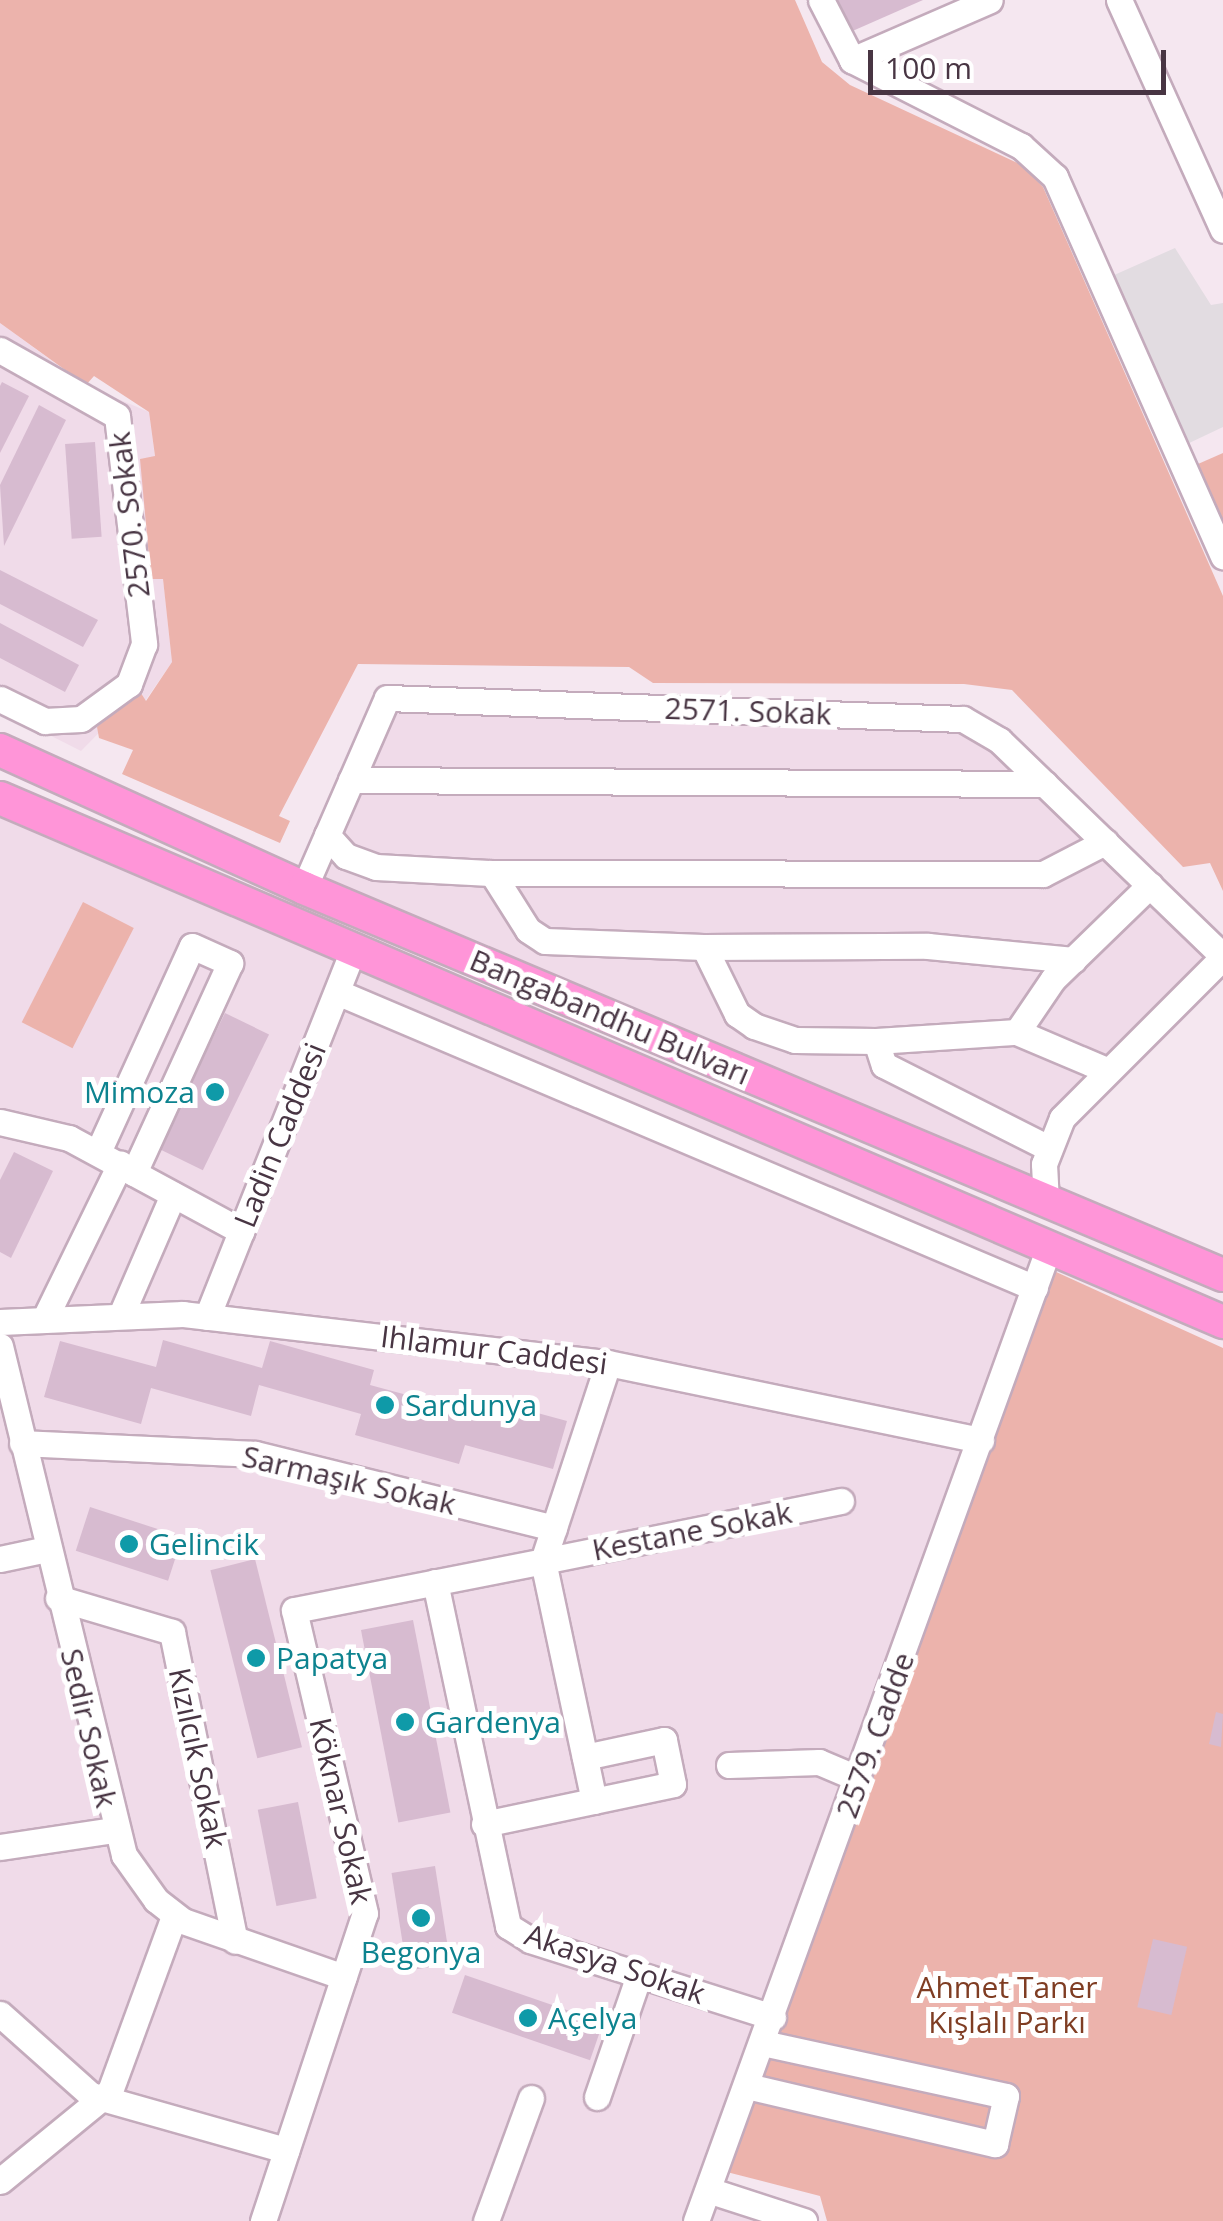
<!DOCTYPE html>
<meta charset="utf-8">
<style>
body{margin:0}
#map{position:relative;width:1223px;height:2221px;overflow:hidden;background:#f5e7f0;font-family:"Open Sans",sans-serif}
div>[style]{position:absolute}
.residential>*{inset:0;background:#f0dbe9}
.green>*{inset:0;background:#ecb3ac;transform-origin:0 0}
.parking>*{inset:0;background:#e2dce1}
.building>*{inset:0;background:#d7bbd0;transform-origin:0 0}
.roads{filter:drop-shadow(2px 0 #c4abbc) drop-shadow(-2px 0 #c4abbc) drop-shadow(0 2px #c4abbc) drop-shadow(0 -2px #c4abbc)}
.minor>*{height:25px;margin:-12.5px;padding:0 12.5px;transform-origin:12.5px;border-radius:12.5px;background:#fff}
.major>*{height:32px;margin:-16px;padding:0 16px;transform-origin:16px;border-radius:16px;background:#ff95d8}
.dots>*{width:28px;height:28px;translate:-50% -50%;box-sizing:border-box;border:5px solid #fff;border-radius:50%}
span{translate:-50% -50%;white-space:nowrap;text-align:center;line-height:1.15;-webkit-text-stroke:10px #fff;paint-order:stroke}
.street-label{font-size:30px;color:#483543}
.culture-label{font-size:30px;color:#0d838f}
.right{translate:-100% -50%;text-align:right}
.left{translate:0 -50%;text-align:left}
.park-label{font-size:30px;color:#7f3d23}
.scale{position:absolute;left:868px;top:50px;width:298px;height:45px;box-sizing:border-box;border:5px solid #483543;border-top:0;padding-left:12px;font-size:30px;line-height:35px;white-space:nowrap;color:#483543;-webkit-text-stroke:8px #fff;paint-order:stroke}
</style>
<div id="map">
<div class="residential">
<i style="clip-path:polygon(0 323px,85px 385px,149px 412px,155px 457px,141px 459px,152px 579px,163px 578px,172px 662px,145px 701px,140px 691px,81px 751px,0 710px)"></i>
<i style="clip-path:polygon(387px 698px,963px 719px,1223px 956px,1062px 1118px,1046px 1202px,304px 888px)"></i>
<i style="clip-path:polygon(0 798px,1049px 1247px,708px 2189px,804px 2221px,0 2221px)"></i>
</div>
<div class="green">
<i style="clip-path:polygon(0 0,795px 0,822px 62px,850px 85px,1022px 165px,1043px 187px,1223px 596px,1223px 891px,1210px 863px,1183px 867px,1012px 690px,964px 684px,653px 683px,629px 667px,358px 664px,279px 816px,290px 821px,280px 843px,122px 774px,133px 750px,99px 738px,97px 727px,139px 690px,146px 701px,172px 662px,163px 579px,151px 579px,140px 459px,155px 456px,149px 412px,94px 376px,86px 385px,0 323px)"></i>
<i style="clip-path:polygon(1223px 453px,1223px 523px,1198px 464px)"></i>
<i style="left:83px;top:902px;width:57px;height:135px;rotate:27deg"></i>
<i style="clip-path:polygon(1043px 1266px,1223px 1348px,1223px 2221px,827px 2221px,820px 2196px,715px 2169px)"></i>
</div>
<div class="parking">
<i style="clip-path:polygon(1175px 248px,1211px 305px,1223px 303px,1223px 427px,1185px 445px,1112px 276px)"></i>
</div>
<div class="building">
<i style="clip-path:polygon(834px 0,923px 0,848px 33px)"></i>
<i style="clip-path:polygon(2px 382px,29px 396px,0 453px,0 386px)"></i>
<i style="clip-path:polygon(39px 405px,66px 420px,4px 546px,0 485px)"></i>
<i style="left:95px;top:442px;width:95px;height:30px;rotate:86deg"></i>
<i style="clip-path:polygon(0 570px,98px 620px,83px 647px,0 604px)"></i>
<i style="clip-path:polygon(0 623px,79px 665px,65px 692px,0 658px)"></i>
<i style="left:225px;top:1013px;width:49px;height:151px;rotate:26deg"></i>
<i style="clip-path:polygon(14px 1152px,53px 1171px,11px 1258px,0 1252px,0 1180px)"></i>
<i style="clip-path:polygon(163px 1340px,262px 1368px,270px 1341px,374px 1370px,370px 1385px,470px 1412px,475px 1396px,567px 1421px,553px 1469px,465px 1445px,459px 1464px,355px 1435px,361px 1414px,259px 1385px,251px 1416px,151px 1388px,141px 1424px,44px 1397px,60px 1341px,156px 1367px)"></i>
<i style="left:90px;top:1507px;width:97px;height:46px;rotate:18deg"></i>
<i style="left:255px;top:1559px;width:194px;height:46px;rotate:76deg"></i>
<i style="left:413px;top:1620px;width:196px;height:53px;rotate:79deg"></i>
<i style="clip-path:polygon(1216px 1712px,1223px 1714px,1221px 1747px,1209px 1744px)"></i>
<i style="left:298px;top:1802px;width:98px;height:41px;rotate:79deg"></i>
<i style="left:435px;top:1866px;width:99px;height:44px;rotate:81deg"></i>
<i style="left:1153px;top:1939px;width:35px;height:70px;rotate:13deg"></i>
<i style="left:465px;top:1975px;width:146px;height:40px;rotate:19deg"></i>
</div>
<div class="roads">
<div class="minor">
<i style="left:821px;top:0;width:68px;rotate:62.7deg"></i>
<i style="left:852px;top:60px;width:190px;rotate:27deg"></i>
<i style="left:1021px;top:146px;width:46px;rotate:42.4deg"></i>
<i style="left:1055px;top:177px;width:415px;rotate:66.1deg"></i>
<i style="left:1119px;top:0;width:252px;rotate:65.7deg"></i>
<i style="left:852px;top:60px;width:150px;rotate:-23.5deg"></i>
<i style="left:0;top:350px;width:134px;rotate:29.4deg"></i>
<i style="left:117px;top:416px;width:230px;rotate:83.2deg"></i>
<i style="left:144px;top:644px;width:43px;rotate:110.6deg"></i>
<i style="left:129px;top:684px;width:59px;rotate:143.9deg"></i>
<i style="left:81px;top:719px;width:36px;rotate:177deg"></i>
<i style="left:45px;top:721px;width:50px;rotate:-153.9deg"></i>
<i style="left:351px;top:780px;width:694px;rotate:0.33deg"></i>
<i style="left:327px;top:835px;width:28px;rotate:48deg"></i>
<i style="left:346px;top:856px;width:32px;rotate:20deg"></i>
<i style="left:376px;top:867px;width:116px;rotate:3deg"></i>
<i style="left:492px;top:873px;width:551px;rotate:0.1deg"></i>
<i style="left:1043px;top:874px;width:70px;rotate:-27.3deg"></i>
<i style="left:492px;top:873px;width:67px;rotate:57.7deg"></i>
<i style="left:528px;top:930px;width:20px;rotate:33deg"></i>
<i style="left:545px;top:941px;width:159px;rotate:2.2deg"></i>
<i style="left:704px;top:947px;width:75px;rotate:63.8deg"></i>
<i style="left:737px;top:1014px;width:21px;rotate:35deg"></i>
<i style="left:754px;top:1026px;width:43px;rotate:18.9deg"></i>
<i style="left:795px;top:1040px;width:81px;rotate:0.7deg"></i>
<i style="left:876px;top:1041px;width:25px;rotate:72deg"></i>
<i style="left:884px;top:1065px;width:184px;rotate:26.8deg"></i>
<i style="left:304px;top:888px;width:207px;rotate:-66.4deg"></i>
<i style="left:387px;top:698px;width:576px;rotate:2.09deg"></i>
<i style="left:963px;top:719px;width:42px;rotate:30.3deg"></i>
<i style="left:999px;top:740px;width:311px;rotate:44deg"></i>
<i style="left:704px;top:947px;width:224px;rotate:-0.3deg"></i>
<i style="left:928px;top:946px;width:146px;rotate:5.5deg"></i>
<i style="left:337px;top:992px;width:758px;rotate:22.98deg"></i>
<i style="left:876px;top:1041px;width:141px;rotate:-3.7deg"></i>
<i style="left:1104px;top:1069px;width:95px;rotate:-157deg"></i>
<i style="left:1017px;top:1032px;width:64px;rotate:-55.8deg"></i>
<i style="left:1053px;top:979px;width:135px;rotate:-44.1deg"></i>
<i style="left:0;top:1122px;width:71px;rotate:13.1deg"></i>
<i style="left:69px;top:1138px;width:196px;rotate:28.4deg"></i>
<i style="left:98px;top:1152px;width:226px;rotate:-65.5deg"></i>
<i style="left:192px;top:946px;width:42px;rotate:24.1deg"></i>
<i style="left:230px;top:963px;width:231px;rotate:114.6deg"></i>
<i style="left:1046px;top:1202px;width:38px;rotate:-93deg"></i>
<i style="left:1044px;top:1164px;width:49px;rotate:-68.6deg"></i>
<i style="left:1062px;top:1118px;width:228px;rotate:-45deg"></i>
<i style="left:121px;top:1315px;width:131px;rotate:-66.6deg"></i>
<i style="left:207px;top:1317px;width:393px;rotate:-68.3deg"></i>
<i style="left:44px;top:1320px;width:174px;rotate:-64deg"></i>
<i style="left:0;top:1322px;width:183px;rotate:-2.5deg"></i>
<i style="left:183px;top:1314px;width:428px;rotate:6.6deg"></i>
<i style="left:608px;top:1363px;width:381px;rotate:11.7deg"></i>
<i style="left:0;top:1346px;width:524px;rotate:76.31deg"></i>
<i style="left:124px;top:1855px;width:55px;rotate:54.6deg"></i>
<i style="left:156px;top:1900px;width:34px;rotate:38deg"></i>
<i style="left:183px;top:1921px;width:170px;rotate:19.2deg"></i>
<i style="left:22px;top:1443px;width:233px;rotate:2.7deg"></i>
<i style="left:255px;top:1454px;width:308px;rotate:13.9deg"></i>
<i style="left:0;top:1559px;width:48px;rotate:-12deg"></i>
<i style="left:435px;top:1582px;width:352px;rotate:78deg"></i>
<i style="left:508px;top:1926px;width:26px;rotate:32deg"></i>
<i style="left:530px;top:1940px;width:255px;rotate:17.6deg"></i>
<i style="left:58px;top:1598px;width:119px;rotate:16.6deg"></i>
<i style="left:172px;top:1632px;width:315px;rotate:78.5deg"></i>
<i style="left:729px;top:1765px;width:90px;rotate:-1.9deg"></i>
<i style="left:819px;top:1762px;width:43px;rotate:23deg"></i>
<i style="left:594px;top:1801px;width:245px;rotate:-102deg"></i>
<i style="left:543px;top:1561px;width:304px;rotate:-11.4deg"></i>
<i style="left:484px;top:1824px;width:193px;rotate:-11.9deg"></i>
<i style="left:673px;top:1784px;width:45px;rotate:-101.6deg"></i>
<i style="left:664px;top:1740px;width:81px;rotate:167.9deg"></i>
<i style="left:0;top:1847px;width:115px;rotate:-8.5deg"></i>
<i style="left:0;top:2014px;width:122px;rotate:41.7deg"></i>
<i style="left:91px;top:2095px;width:203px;rotate:15.8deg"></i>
<i style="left:747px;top:2086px;width:255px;rotate:13.2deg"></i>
<i style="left:995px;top:2144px;width:49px;rotate:-77.1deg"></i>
<i style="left:1006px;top:2096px;width:249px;rotate:-167.7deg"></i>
<i style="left:597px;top:2097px;width:129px;rotate:-71deg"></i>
<i style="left:0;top:2181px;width:142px;rotate:-39.3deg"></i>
<i style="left:110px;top:2091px;width:186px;rotate:-69.9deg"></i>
<i style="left:708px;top:2190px;width:101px;rotate:17.9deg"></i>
<i style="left:263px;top:2221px;width:324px;rotate:-71.7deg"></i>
<i style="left:365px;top:1913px;width:311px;rotate:-103.2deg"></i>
<i style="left:294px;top:1610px;width:254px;rotate:-11.1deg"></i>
<i style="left:543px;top:1561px;width:208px;rotate:-71.8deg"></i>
<i style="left:486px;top:2221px;width:131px;rotate:-69.9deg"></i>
<i style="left:696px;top:2221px;width:1036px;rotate:-70.08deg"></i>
</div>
<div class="major">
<i style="left:0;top:750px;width:334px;rotate:24.4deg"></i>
<i style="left:304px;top:888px;width:997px;rotate:22.84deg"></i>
<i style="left:0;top:798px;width:1331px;rotate:23.19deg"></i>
</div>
</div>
<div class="dots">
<i style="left:215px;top:1092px;background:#0f9aa8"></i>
<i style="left:385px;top:1405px;background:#0f9aa8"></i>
<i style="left:129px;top:1544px;background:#0f9aa8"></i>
<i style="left:256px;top:1658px;background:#0f9aa8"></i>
<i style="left:405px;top:1722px;background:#0f9aa8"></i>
<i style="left:421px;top:1918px;background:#0f9aa8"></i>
<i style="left:528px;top:2018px;background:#0f9aa8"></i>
</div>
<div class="street-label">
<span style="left:129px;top:515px;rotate:-97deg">2570. Sokak</span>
<span style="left:748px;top:711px;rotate:2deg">2571. Sokak</span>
<span style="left:610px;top:1017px;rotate:23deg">Bangabandhu Bulvarı</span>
<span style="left:280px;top:1135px;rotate:-68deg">Ladin Caddesi</span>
<span style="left:494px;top:1350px;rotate:7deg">Ihlamur Caddesi</span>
<span style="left:349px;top:1480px;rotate:13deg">Sarmaşık Sokak</span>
<span style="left:692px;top:1531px;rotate:-11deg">Kestane Sokak</span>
<span style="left:89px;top:1728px;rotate:77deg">Sedir Sokak</span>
<span style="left:875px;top:1735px;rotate:-70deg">2579. Cadde</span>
<span style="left:198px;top:1758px;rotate:78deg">Kızılcık Sokak</span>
<span style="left:341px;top:1811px;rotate:77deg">Köknar Sokak</span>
<span style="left:615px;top:1964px;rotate:19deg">Akasya Sokak</span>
</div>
<div class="culture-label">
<span class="right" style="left:195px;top:1092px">Mimoza</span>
<span class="left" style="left:405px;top:1405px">Sardunya</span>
<span class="left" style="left:149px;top:1544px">Gelincik</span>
<span class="left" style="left:276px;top:1658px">Papatya</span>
<span class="left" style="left:425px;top:1722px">Gardenya</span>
<span style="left:421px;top:1952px">Begonya</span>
<span class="left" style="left:548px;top:2018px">Açelya</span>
</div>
<div class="park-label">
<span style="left:1007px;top:2004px">Ahmet Taner<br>Kışlalı Parkı</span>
</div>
<div class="scale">100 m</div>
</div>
